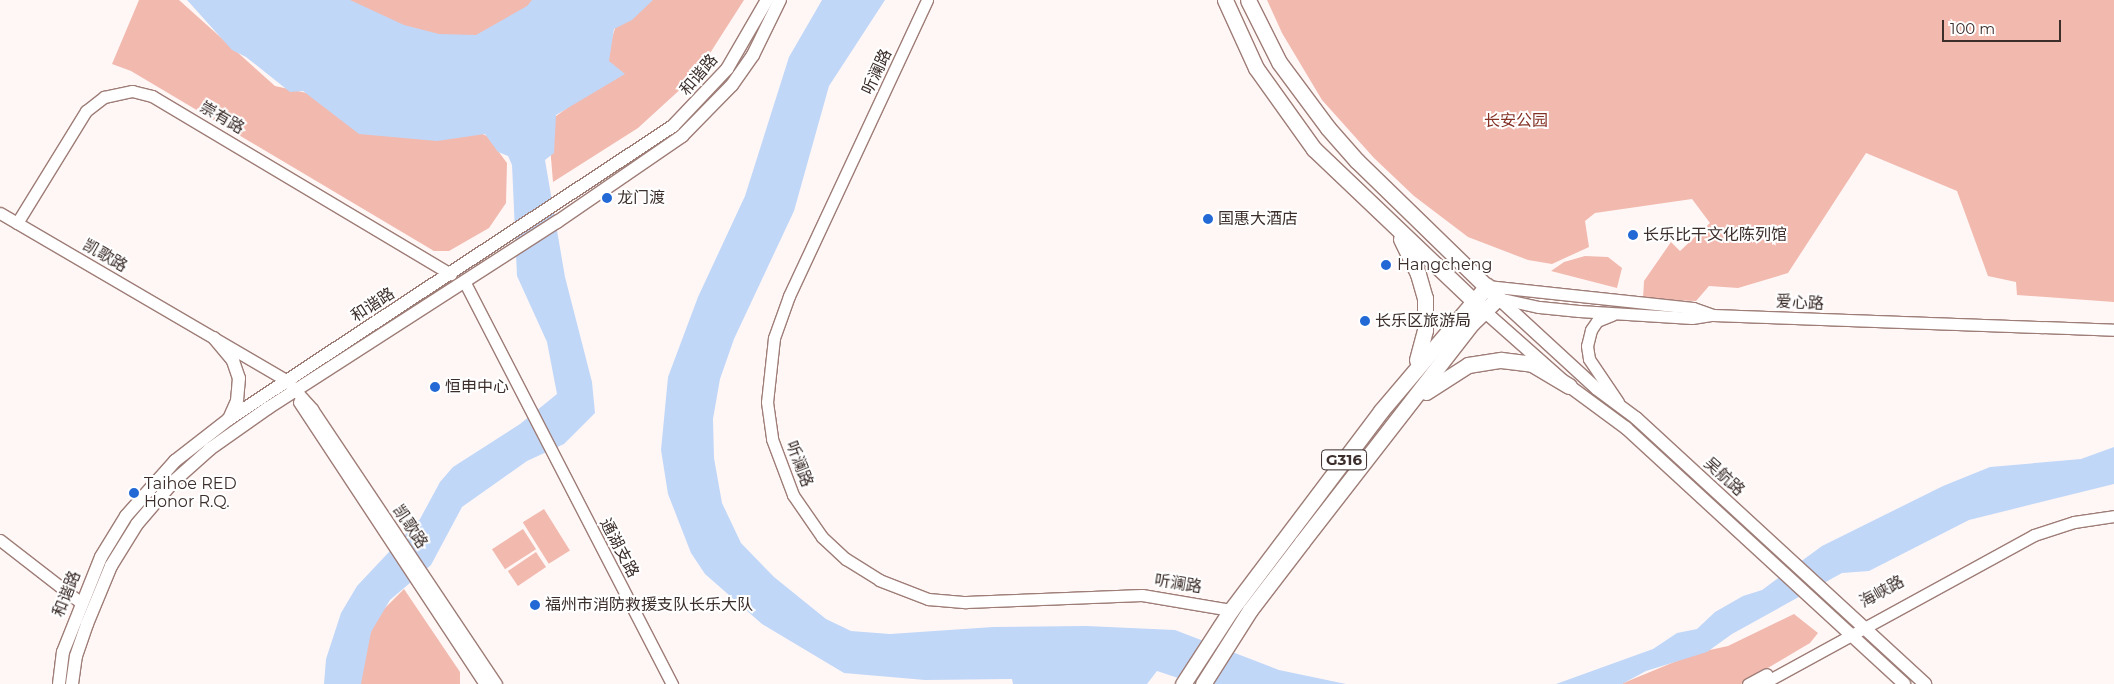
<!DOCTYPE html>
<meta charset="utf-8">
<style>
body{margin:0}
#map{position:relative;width:2114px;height:684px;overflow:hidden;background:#fff7f6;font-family:Montserrat,"Noto Sans SC",sans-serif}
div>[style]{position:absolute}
.green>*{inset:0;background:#f2b9ae;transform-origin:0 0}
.water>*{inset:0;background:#c1d7f8}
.roads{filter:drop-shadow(1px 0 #9e7d77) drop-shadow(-1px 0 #9e7d77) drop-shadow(0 1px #9e7d77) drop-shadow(0 -1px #9e7d77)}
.secondary>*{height:11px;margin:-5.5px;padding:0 5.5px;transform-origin:5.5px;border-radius:5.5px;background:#fff}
.primary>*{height:12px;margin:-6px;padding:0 6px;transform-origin:6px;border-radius:6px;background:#fff}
.highway>*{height:15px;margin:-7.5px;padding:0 7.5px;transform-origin:7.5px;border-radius:7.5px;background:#fff}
.dots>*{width:14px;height:14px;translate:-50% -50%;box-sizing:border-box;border:2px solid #fff;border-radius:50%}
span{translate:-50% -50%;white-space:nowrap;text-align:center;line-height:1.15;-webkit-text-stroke:4px #fff;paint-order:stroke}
.shield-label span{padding:1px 4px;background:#fff;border:1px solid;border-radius:4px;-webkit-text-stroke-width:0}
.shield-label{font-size:15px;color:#3b2e2b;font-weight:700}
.street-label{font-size:16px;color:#3b2e2b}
.park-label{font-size:16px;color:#853226}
.poi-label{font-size:16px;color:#3b2e2b}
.left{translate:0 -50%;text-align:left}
.scale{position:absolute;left:1942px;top:20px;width:119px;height:22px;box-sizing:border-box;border:2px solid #3b2e2b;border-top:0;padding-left:6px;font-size:15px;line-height:18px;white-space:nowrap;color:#3b2e2b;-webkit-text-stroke:4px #fff;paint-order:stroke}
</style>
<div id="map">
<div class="green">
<i style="clip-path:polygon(139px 0,179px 0,275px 86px,474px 130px,487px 136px,507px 163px,506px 203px,489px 228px,449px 251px,434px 251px,131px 71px,112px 64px)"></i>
<i style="clip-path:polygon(321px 0,539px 0,493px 46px,351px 26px)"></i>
<i style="clip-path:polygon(644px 0,744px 0,696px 75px,638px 128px,553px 182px,548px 122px,597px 86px,617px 22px)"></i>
<i style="clip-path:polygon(1267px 0,2114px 0,2114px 302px,2017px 295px,2016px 282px,1988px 276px,1957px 191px,1866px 153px,1788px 273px,1738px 288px,1709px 286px,1696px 301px,1643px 299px,1644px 281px,1671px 242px,1680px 251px,1710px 223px,1692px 199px,1595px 213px,1585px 221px,1589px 247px,1552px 264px,1528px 260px,1468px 237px,1414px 196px,1374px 158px,1322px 100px,1282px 33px)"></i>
<i style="clip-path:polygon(1585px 256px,1608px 257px,1622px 268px,1617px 288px,1551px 271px,1564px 262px)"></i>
<i style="left:544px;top:509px;width:49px;height:25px;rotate:58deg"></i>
<i style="left:523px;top:529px;width:24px;height:37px;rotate:57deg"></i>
<i style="left:536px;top:552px;width:18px;height:34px;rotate:56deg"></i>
<i style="clip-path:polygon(404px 589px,460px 672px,460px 684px,355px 684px,375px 618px)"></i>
<i style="clip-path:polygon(1794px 614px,1818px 633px,1810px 643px,1741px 684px,1621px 684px,1696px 653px,1728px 646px)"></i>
</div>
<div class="water">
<i style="clip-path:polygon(187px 0,350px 0,404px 25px,439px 34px,476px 35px,527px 6px,532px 0,653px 0,632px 20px,614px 29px,609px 61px,625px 74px,556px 115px,554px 153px,545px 160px,565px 277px,592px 382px,595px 413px,564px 444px,527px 461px,462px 507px,431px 565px,390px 600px,371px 632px,361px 684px,324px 684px,326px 659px,341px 613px,357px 586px,420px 519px,440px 482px,453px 467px,520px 424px,557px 394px,547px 342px,517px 276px,512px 165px,508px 156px,498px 152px,485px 134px,437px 141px,359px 134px,303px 91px,290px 92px,246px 57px,232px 50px)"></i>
<i style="clip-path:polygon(822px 0,885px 0,829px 86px,794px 211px,734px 339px,720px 379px,713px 419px,714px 458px,722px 503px,741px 543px,774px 577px,826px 619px,851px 631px,890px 634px,993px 627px,1086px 626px,1175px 630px,1279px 670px,1346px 684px,1196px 684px,1157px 671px,1147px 684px,1013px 684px,1012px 679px,925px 680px,844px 673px,762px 624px,705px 574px,691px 553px,668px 494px,661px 450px,668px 377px,698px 297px,745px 196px,789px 57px)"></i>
<i style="clip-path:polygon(2114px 447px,2114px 484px,1969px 520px,1869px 571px,1842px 573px,1732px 634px,1707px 652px,1646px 671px,1622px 684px,1556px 684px,1653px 649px,1677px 633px,1697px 629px,1715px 612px,1743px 596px,1762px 590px,1822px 546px,1943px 486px,1990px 467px,2081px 459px)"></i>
</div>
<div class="roads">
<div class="secondary">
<i style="left:927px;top:0;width:327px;rotate:115deg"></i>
<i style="left:789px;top:296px;width:45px;rotate:109.7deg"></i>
<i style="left:774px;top:338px;width:64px;rotate:96.2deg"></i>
<i style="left:767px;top:402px;width:37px;rotate:82deg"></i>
<i style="left:772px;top:439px;width:60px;rotate:69.4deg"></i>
<i style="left:793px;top:495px;width:51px;rotate:55.4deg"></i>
<i style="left:822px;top:537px;width:33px;rotate:43deg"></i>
<i style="left:846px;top:559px;width:39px;rotate:32deg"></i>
<i style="left:879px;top:580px;width:53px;rotate:21.2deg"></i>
<i style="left:928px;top:599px;width:38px;rotate:5deg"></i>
<i style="left:966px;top:602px;width:176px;rotate:-2.3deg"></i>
<i style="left:1142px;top:595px;width:90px;rotate:9.6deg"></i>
<i style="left:0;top:213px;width:333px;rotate:30.3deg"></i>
<i style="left:287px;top:381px;width:38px;rotate:48deg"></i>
<i style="left:312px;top:409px;width:331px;rotate:56.2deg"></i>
<i style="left:17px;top:223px;width:132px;rotate:-58.4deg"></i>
<i style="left:86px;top:111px;width:23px;rotate:-38deg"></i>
<i style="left:104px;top:97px;width:29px;rotate:-12deg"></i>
<i style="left:132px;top:91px;width:21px;rotate:14deg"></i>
<i style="left:152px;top:96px;width:348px;rotate:30.8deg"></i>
<i style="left:464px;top:281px;width:454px;rotate:62.7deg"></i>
<i style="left:1487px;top:286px;width:207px;rotate:6.1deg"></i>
<i style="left:1693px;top:308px;width:21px;rotate:19deg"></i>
<i style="left:1713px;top:315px;width:401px;rotate:2.1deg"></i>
<i style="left:1498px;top:298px;width:42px;rotate:12.4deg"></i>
<i style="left:1539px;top:307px;width:40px;rotate:5.7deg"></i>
<i style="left:1579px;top:311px;width:113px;rotate:3.5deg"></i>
<i style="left:1692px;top:318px;width:19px;rotate:-9deg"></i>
<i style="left:1612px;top:315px;width:16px;rotate:158deg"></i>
<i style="left:1597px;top:321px;width:11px;rotate:124deg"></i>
<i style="left:1591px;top:330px;width:16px;rotate:104deg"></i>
<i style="left:1587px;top:346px;width:13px;rotate:81deg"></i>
<i style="left:1589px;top:359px;width:52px;rotate:56deg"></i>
<i style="left:299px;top:402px;width:338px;rotate:56.6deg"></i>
<i style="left:0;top:540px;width:101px;rotate:37.8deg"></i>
<i style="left:1748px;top:684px;width:21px;rotate:-28deg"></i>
<i style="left:1762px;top:684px;width:310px;rotate:-28.7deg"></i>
<i style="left:2034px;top:535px;width:42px;rotate:-18deg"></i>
<i style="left:2074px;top:522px;width:40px;rotate:-8.5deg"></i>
</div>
<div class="primary">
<i style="left:1498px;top:298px;width:134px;rotate:42.6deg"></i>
<i style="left:1597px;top:389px;width:49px;rotate:36.6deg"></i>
<i style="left:1636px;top:418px;width:393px;rotate:42.6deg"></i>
<i style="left:1483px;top:310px;width:115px;rotate:41.5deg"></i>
<i style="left:1569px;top:386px;width:71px;rotate:36.4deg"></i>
<i style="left:1626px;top:428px;width:378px;rotate:42.6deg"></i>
<i style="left:214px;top:338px;width:30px;rotate:50deg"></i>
<i style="left:233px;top:361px;width:18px;rotate:71deg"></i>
<i style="left:239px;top:378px;width:23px;rotate:95deg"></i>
<i style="left:237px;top:401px;width:20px;rotate:114deg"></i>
<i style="left:59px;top:684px;width:32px;rotate:-83deg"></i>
<i style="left:63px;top:652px;width:102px;rotate:-68.2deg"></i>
<i style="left:101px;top:557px;width:48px;rotate:-58.6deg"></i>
<i style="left:126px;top:516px;width:74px;rotate:-48.3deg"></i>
<i style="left:175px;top:461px;width:68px;rotate:-37.9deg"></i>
<i style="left:229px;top:419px;width:532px;rotate:-33.42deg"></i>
<i style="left:673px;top:126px;width:79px;rotate:-46.5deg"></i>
<i style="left:727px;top:69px;width:80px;rotate:-59.9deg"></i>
<i style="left:72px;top:684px;width:28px;rotate:-82deg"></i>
<i style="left:76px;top:656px;width:34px;rotate:-71deg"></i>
<i style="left:87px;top:624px;width:63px;rotate:-67.5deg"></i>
<i style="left:111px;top:566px;width:49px;rotate:-58.2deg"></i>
<i style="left:137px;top:524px;width:55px;rotate:-49.4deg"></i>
<i style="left:173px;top:482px;width:50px;rotate:-41.7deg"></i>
<i style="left:210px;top:449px;width:71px;rotate:-35.3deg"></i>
<i style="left:268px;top:408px;width:344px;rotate:-32.8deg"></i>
<i style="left:557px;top:222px;width:152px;rotate:-34.5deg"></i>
<i style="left:682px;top:136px;width:71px;rotate:-45.6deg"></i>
<i style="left:732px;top:85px;width:37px;rotate:-55deg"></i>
<i style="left:753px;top:55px;width:61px;rotate:-63.9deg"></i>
</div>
<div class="highway">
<i style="left:1225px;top:0;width:75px;rotate:65.5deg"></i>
<i style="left:1256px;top:68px;width:100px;rotate:54.4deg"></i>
<i style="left:1314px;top:149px;width:229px;rotate:43.6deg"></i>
<i style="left:1401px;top:239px;width:39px;rotate:64deg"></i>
<i style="left:1418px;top:274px;width:25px;rotate:74deg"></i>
<i style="left:1425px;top:298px;width:32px;rotate:90deg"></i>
<i style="left:1425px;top:330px;width:31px;rotate:105deg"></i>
<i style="left:1426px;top:392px;width:50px;rotate:-32.7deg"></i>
<i style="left:1468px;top:365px;width:33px;rotate:-9deg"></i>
<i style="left:1501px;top:360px;width:31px;rotate:7deg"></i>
<i style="left:1532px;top:364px;width:43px;rotate:30.7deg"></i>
<i style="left:1183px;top:684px;width:88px;rotate:-57deg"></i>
<i style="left:1231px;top:610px;width:249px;rotate:-53deg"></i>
<i style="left:1381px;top:411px;width:164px;rotate:-49.7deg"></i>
<i style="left:1203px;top:684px;width:88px;rotate:-57.6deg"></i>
<i style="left:1250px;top:610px;width:86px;rotate:-52.6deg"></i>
<i style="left:1302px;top:542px;width:277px;rotate:-52.2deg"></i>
<i style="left:1472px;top:323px;width:36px;rotate:-44deg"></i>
<i style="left:1498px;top:298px;width:197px;rotate:-135.8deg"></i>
<i style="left:1357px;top:161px;width:44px;rotate:-131.3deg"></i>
<i style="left:1328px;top:128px;width:82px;rotate:-126.6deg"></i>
<i style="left:1279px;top:62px;width:69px;rotate:-116.6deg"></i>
</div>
</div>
<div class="dots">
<i style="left:607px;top:198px;background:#2269d5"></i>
<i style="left:1208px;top:219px;background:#2269d5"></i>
<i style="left:1633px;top:235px;background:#2269d5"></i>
<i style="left:1386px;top:265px;background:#2269d5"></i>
<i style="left:1365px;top:321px;background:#2269d5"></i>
<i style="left:435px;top:387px;background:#2269d5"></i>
<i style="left:134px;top:493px;background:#2269d5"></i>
<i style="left:535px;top:605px;background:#2269d5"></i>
</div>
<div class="shield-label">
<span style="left:1344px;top:460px">G316</span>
</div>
<div class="street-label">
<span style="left:877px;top:72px;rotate:-65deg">听澜路</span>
<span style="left:699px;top:75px;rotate:-49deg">和谐路</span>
<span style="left:222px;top:118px;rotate:30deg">崇有路</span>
<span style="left:105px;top:256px;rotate:30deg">凯歌路</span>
<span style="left:1800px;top:303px;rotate:3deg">爱心路</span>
<span style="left:373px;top:305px;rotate:-33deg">和谐路</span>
<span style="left:799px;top:464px;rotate:69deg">听澜路</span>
<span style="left:1724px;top:477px;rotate:42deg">吴航路</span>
<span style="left:410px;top:527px;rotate:56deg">凯歌路</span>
<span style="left:619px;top:548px;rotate:62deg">通湖支路</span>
<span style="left:1178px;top:584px;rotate:9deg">听澜路</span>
<span style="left:1882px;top:592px;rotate:-29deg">海峡路</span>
<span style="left:67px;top:594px;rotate:-68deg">和谐路</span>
</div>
<div class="park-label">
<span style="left:1516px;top:121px">长安公园</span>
</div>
<div class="poi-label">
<span class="left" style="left:617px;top:198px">龙门渡</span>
<span class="left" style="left:1218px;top:219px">国惠大酒店</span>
<span class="left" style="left:1643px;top:235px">长乐比干文化陈列馆</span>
<span class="left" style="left:1397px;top:265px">Hangcheng</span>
<span class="left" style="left:1375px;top:321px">长乐区旅游局</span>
<span class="left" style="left:445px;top:387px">恒申中心</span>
<span class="left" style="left:144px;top:493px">Taihoe RED<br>Honor R.Q.</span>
<span class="left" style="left:545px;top:605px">福州市消防救援支队长乐大队</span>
</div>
<div class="scale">100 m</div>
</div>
